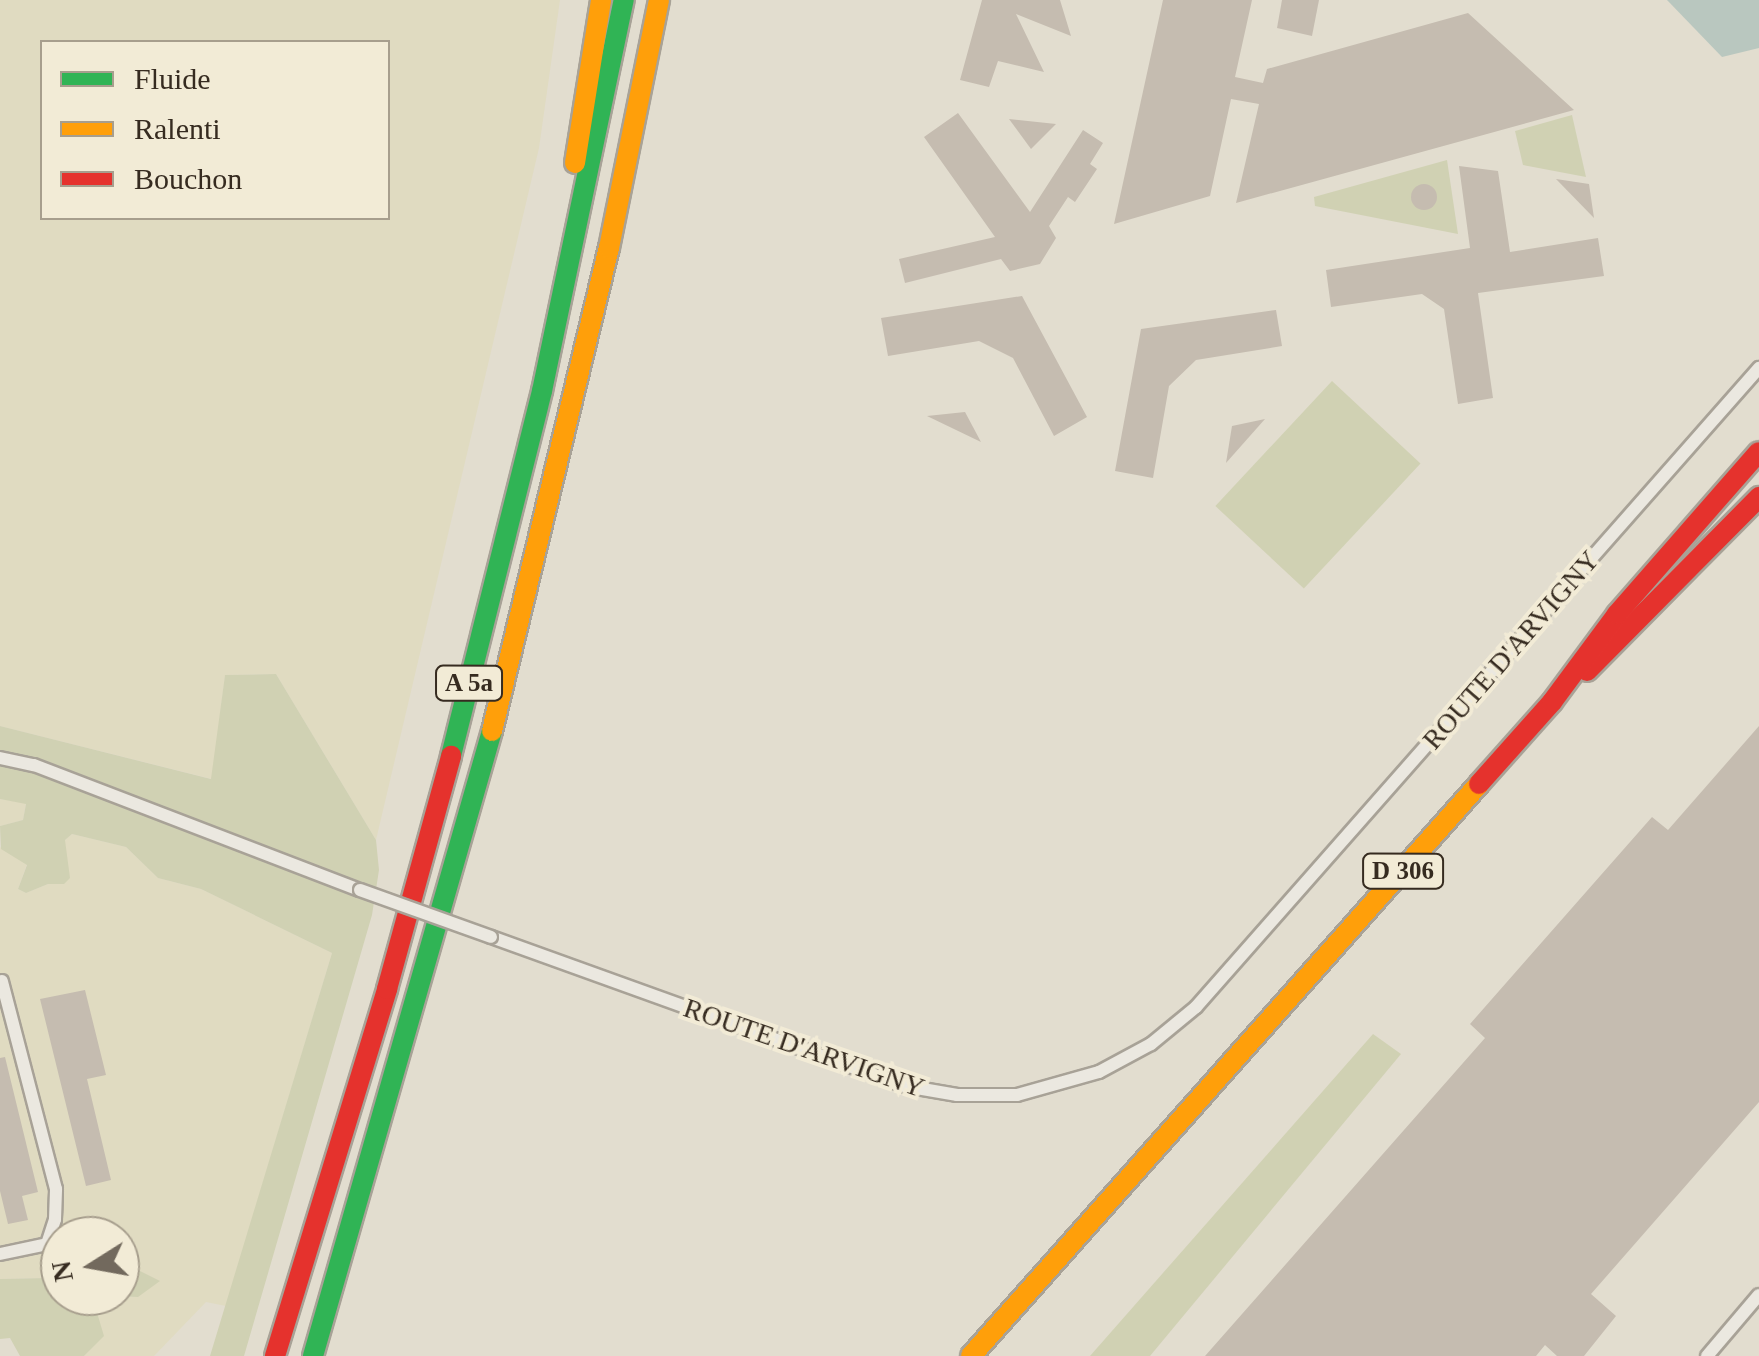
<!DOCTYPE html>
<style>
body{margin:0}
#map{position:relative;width:1759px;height:1356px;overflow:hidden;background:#e2ddcf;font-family:Georgia,serif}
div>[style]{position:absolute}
.farmland>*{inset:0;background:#e0dbc1}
.green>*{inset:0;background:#d0d1b3;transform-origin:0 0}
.water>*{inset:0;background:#b9c7bf}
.building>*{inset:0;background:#c5bcb0}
.round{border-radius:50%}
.roads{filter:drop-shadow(2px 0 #a8a297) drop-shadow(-2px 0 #a8a297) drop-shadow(0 2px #a8a297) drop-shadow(0 -2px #a8a297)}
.street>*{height:12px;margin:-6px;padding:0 6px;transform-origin:6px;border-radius:6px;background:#ebe8e0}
.fast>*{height:20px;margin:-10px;padding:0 10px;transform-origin:10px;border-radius:10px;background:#30b455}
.slow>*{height:20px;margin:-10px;padding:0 10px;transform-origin:10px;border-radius:10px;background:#ff9f0a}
.jam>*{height:20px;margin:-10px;padding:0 10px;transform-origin:10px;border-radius:10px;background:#e5322d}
.bridges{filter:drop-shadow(2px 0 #a8a297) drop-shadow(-2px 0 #a8a297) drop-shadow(0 2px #a8a297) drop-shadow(0 -2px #a8a297)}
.street-bridge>*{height:12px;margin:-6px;padding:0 6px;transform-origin:6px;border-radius:6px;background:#ebe8e0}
span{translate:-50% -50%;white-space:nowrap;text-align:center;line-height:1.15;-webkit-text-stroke:8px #f2ebd6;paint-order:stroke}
.shield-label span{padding:2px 8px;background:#f2ebd6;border:2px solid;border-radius:8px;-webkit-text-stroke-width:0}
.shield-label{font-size:25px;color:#362b20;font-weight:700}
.street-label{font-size:28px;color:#362b20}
.legend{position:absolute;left:40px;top:40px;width:350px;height:180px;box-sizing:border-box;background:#f2ebd6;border:2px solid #a79e8d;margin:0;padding:12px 18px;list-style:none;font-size:30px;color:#362b20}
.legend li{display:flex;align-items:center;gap:20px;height:50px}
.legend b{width:50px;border:2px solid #a79e8d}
.north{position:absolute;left:40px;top:1216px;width:100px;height:100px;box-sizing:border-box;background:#f2ebd6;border:2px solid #a79e8d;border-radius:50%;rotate:259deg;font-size:28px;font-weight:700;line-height:40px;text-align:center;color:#362b20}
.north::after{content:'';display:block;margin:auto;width:35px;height:45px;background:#72695d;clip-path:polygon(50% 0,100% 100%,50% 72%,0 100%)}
</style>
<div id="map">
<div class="farmland">
<i style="clip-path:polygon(evenodd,0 0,560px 0,539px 148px,376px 840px,276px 674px,225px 675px,212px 779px,0 726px,0 0,42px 42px,388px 42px,388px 218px,42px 218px,42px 42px)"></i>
<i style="clip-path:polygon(0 799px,26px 803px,23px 820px,0 826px)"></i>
<i style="clip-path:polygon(72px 834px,126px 847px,158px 878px,201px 889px,332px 953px,226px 1306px,206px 1302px,154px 1356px,84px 1356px,103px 1336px,95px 1307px,111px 1296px,138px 1297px,125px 1270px,120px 1271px,120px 1236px,60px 1236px,60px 1263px,47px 1278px,0 1279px,0 847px,27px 864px,18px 889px,26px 893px,48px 884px,64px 884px,65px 840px)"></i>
</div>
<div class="green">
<i style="clip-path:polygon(1572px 115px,1586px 177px,1523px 165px,1515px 131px)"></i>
<i style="clip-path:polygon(1447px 160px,1458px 234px,1315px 206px,1314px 197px)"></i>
<i style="left:1332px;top:381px;width:121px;height:171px;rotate:43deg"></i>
<i style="clip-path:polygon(276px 674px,376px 840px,379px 870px,372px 915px,244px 1356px,210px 1356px,332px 953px,201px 889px,158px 878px,126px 847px,72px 834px,65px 840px,70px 878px,64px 884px,48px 884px,26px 893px,18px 889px,27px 865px,1px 849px,0 826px,23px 820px,26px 804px,0 799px,0 726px,211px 779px,225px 675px)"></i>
<i style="clip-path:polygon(1373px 1034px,1401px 1054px,1150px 1356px,1090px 1356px)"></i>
<i style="clip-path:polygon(60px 1263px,60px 1296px,120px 1296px,120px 1271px,140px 1271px,160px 1281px,138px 1297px,111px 1296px,95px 1306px,104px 1336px,84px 1356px,20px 1356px,10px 1338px,0 1339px,0 1279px,47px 1278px)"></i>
</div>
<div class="water">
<i style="clip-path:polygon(1667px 0,1759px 0,1759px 48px,1722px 57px)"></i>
</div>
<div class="building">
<i style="clip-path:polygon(982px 0,1060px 0,1071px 36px,1016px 14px,1044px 72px,998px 61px,989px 87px,960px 80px)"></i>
<i style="clip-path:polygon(1163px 0,1252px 0,1235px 77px,1263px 83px,1267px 69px,1468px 13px,1574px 110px,1236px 203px,1259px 104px,1231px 99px,1210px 196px,1114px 224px)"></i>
<i style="clip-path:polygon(1282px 0,1319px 0,1312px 36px,1277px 28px)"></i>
<i style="clip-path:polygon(958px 113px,1030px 212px,1083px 130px,1103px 143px,1090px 164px,1097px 169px,1075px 202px,1068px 197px,1049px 226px,1056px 238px,1040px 264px,1010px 271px,1001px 259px,905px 283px,899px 259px,995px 237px,924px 137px)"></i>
<i style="clip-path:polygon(1009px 119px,1056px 124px,1031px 149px)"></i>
<i style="clip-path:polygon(1459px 166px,1498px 171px,1510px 252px,1598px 238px,1604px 276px,1478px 293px,1493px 398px,1458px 404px,1444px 309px,1422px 294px,1331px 307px,1326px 270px,1470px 248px)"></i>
<i style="clip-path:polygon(1556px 179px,1589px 184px,1594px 218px)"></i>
<i class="round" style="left:1411px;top:184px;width:26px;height:26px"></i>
<i style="clip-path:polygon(1022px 296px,1087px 417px,1054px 436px,1013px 358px,979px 341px,888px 356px,881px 318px)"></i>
<i style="clip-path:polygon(1276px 310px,1282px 346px,1196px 360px,1169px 386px,1153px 478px,1115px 471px,1141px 329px)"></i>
<i style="clip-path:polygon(965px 412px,981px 442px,927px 416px)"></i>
<i style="clip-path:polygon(1265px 419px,1226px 463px,1232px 426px)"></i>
<i style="clip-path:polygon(1759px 726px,1759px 1102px,1591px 1294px,1616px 1316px,1584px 1356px,1557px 1356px,1545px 1345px,1536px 1356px,1205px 1356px,1485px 1038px,1470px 1024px,1652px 817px,1668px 830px)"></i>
<i style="clip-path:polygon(85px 990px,106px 1075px,87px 1079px,111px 1180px,86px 1186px,40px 999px)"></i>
<i style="clip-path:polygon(5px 1057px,38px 1192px,22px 1196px,28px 1220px,8px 1224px,0 1191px,0 1058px)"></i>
</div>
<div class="roads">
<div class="street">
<i style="left:0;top:758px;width:35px;rotate:12deg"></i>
<i style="left:34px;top:765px;width:349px;rotate:21deg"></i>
<i style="left:491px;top:937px;width:440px;rotate:19.8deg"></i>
<i style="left:905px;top:1086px;width:53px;rotate:9.8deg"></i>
<i style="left:957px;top:1095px;width:60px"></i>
<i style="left:1017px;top:1095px;width:85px;rotate:-15.7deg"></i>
<i style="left:1099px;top:1072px;width:59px;rotate:-28.3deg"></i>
<i style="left:1151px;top:1044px;width:58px;rotate:-39.4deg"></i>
<i style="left:1196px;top:1007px;width:852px;rotate:-48.62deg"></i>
<i style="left:0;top:1254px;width:48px;rotate:-12deg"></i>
<i style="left:47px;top:1244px;width:26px;rotate:-72deg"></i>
<i style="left:55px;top:1219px;width:30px;rotate:-88deg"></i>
<i style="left:56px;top:1189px;width:215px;rotate:-104.6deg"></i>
<i style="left:1707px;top:1356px;width:80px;rotate:-49.6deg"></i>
</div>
<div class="fast">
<i style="left:451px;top:756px;width:376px;rotate:-76deg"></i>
<i style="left:542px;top:391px;width:400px;rotate:-78.2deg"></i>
<i style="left:313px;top:1356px;width:650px;rotate:-74.02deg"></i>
</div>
<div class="slow">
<i style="left:575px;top:163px;width:165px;rotate:-80.9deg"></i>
<i style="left:492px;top:731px;width:497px;rotate:-76.4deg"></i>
<i style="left:609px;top:248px;width:253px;rotate:-78.6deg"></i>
<i style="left:971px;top:1356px;width:765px;rotate:-48.39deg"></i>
</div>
<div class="jam">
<i style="left:1587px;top:671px;width:245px;rotate:-45.3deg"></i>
<i style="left:1479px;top:784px;width:110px;rotate:-48.3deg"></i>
<i style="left:1552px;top:702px;width:109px;rotate:-53.5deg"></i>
<i style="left:1617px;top:614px;width:215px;rotate:-48.8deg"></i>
<i style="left:275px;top:1356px;width:384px;rotate:-73deg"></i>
<i style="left:387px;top:989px;width:242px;rotate:-74.6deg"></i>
</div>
</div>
<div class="bridges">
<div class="street-bridge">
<i style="left:360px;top:890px;width:139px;rotate:19.7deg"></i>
</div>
</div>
<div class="shield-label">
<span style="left:469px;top:683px">A 5a</span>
<span style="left:1403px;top:871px">D 306</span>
</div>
<div class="street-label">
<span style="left:1511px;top:650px;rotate:-49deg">ROUTE D'ARVIGNY</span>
<span style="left:804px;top:1048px;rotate:19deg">ROUTE D'ARVIGNY</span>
</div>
<ul class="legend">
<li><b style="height:12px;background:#30b455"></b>Fluide</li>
<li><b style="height:12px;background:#ff9f0a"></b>Ralenti</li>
<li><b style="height:12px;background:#e5322d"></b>Bouchon</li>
</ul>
<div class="north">N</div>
</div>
